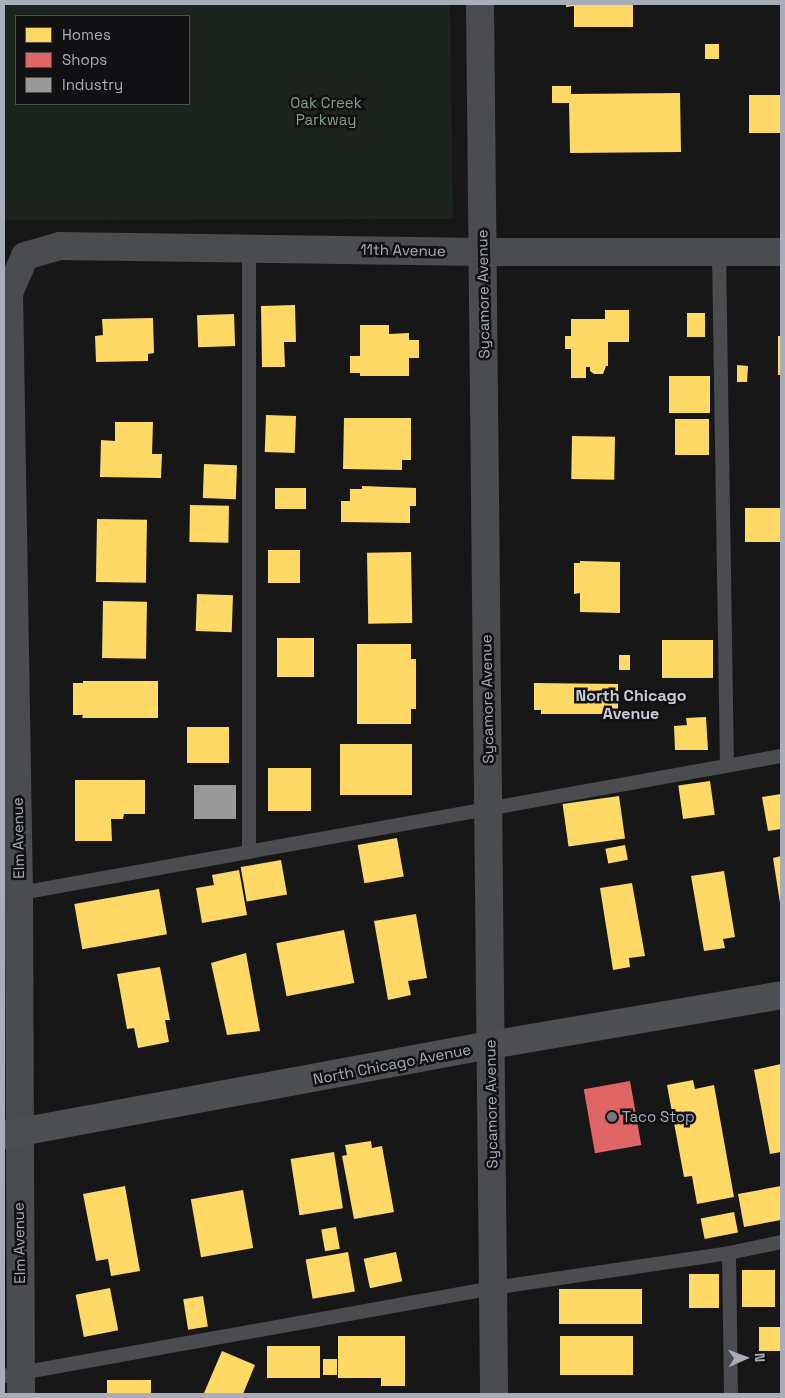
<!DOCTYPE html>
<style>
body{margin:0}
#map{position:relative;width:785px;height:1398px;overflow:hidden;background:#171717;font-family:"Space Grotesk",sans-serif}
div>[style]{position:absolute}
.green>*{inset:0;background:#1d241e}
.homes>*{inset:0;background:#ffd966;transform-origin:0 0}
.shops>*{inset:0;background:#e06666;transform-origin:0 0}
.industry>*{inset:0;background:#999;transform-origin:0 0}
.service>*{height:14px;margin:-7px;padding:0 7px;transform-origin:7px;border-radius:7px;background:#4b4c50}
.minor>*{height:28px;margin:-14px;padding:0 14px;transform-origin:14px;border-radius:14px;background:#4b4c50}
.primary>*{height:28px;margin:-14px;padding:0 14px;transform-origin:14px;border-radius:14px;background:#4d4f52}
.dots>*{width:14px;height:14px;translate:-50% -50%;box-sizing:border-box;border:2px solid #111113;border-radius:50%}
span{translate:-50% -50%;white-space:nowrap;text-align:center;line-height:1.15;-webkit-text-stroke:5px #111113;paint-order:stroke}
.park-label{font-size:15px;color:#7fa381}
.street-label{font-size:15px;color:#a8adb8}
.poi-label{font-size:15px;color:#a8adb8}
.left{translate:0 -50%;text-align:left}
.neighbourhood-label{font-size:16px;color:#c9ccd4;font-weight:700}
.frame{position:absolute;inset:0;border:5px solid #a8adb8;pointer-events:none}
.legend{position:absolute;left:15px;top:15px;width:175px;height:90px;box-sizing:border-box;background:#111113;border:1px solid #4d4f55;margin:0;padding:6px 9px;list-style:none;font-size:15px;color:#a8adb8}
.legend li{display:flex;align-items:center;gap:10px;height:25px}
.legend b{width:25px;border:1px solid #4d4f55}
.north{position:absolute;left:720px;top:1333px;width:50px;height:50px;-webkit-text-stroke:4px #111113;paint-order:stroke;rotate:88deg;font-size:14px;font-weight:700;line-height:20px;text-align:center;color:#a8adb8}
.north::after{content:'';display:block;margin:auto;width:18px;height:22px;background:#a8adb8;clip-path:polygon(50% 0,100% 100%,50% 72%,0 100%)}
</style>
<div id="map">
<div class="green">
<i style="clip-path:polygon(evenodd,4px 4px,450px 4px,453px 219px,4px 220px,4px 4px,16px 16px,189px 16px,189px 104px,16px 104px,16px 16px)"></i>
</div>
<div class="homes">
<i style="clip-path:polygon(566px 4px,633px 4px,633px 27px,574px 27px,574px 6px,566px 7px)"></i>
<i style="left:705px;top:44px;width:14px;height:15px"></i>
<i style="clip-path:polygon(552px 86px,571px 86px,571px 94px,680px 93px,681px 152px,570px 153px,569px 103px,552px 103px)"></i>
<i style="left:749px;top:95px;width:32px;height:38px"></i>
<i style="clip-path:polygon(295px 305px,296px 342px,284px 342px,285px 367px,262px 367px,261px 306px)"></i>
<i style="clip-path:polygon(605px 310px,629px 310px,629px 342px,608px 342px,608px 366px,606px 366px,603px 374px,594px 374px,590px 371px,590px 367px,586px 367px,586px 378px,571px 378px,571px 349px,565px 349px,565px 336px,571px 336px,571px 319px,605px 319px)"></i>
<i style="left:687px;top:313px;width:18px;height:24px"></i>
<i style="left:234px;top:314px;width:32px;height:37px;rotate:88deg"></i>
<i style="clip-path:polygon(153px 318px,154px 353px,148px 354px,148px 361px,96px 362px,95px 336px,103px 335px,102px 319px)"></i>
<i style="clip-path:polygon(360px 325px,389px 325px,389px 334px,409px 333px,409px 340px,419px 340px,419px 358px,409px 358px,409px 376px,360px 376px,360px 373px,350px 373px,350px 356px,360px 356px)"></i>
<i style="left:778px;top:336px;width:3px;height:39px"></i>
<i style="clip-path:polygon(737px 365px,748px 366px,747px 382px,737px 382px)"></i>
<i style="left:669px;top:376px;width:41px;height:37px"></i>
<i style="left:266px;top:415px;width:30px;height:37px;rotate:2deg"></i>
<i style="clip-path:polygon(344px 418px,411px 418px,411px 460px,402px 460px,402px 470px,343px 469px)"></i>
<i style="left:675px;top:419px;width:34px;height:36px"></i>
<i style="clip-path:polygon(115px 422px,153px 422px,152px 454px,162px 454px,161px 478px,100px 477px,101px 440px,115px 441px)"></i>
<i style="left:572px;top:436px;width:43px;height:43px;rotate:1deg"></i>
<i style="left:204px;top:464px;width:33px;height:34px;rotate:2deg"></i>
<i style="clip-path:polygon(362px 486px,416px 488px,416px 506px,410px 506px,410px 523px,341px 522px,341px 501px,350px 501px,350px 489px,362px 489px)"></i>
<i style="left:275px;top:488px;width:31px;height:21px"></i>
<i style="left:190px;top:505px;width:39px;height:37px;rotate:1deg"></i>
<i style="left:745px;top:508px;width:36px;height:34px"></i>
<i style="left:97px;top:519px;width:50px;height:63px;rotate:1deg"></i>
<i style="left:268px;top:550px;width:32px;height:33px"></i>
<i style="left:411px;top:552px;width:71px;height:44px;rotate:89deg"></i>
<i style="clip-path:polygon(580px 561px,620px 562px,620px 613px,580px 612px,580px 593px,574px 594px,574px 563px,580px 563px)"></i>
<i style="left:197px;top:594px;width:36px;height:37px;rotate:2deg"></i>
<i style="left:103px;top:601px;width:44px;height:57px;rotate:1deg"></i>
<i style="left:277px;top:638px;width:37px;height:39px"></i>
<i style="left:662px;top:640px;width:51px;height:38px"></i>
<i style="clip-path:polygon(357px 644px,411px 644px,411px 659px,416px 659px,416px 709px,411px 709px,411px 724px,357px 724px)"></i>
<i style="left:619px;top:655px;width:11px;height:15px"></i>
<i style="clip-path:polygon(83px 681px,158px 681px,158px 718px,82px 718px,83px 715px,73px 715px,73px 683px,83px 683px)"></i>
<i style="clip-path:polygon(534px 683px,618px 684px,618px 714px,541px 714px,541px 710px,534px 710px)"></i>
<i style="clip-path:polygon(706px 717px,708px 750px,675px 750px,674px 726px,687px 725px,686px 718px)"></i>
<i style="left:187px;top:727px;width:42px;height:36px"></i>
<i style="left:412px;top:744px;width:51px;height:72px;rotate:90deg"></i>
<i style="left:268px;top:768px;width:43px;height:43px"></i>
<i style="clip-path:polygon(75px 780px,145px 780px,145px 814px,124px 814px,123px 819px,111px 819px,112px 841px,75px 841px)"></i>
<i style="left:710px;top:781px;width:34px;height:32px;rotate:82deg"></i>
<i style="clip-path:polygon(781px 794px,781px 829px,768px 831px,762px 797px)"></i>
<i style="left:619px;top:796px;width:43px;height:57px;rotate:82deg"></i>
<i style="left:397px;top:838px;width:39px;height:40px;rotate:80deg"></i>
<i style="left:625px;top:845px;width:15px;height:20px;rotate:79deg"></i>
<i style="clip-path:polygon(781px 856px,781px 903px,780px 903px,773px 858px)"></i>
<i style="left:281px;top:860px;width:35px;height:41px;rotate:80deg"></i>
<i style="clip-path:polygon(239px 870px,247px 915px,202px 923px,196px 888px,214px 885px,212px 875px)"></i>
<i style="clip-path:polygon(724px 871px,735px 937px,723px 939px,725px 948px,704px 951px,691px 876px)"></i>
<i style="clip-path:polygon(632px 883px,645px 956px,629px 958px,630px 967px,613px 970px,600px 888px)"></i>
<i style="left:159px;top:889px;width:46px;height:86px;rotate:80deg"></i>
<i style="clip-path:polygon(416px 914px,427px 978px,408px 981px,411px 995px,388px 1000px,374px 921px)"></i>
<i style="left:344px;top:930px;width:54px;height:69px;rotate:79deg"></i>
<i style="clip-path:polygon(246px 953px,260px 1031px,227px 1035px,211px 963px)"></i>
<i style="clip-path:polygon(160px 967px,170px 1020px,165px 1020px,169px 1042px,138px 1048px,134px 1028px,127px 1029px,117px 974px)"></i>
<i style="clip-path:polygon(781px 1064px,781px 1152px,770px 1154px,754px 1070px)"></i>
<i style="clip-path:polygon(693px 1080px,695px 1089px,714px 1085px,734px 1197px,697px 1204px,692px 1176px,684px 1177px,667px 1085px)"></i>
<i style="clip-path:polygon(371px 1141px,372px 1148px,382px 1146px,394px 1212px,354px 1219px,342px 1156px,347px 1155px,345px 1145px)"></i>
<i style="left:334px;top:1152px;width:57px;height:44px;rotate:81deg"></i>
<i style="clip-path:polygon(125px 1186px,140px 1271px,111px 1276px,108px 1259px,96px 1261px,83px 1194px)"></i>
<i style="clip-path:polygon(781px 1186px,781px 1220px,744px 1227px,738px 1194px)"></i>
<i style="left:243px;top:1190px;width:59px;height:53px;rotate:80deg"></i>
<i style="left:734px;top:1212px;width:21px;height:34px;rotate:79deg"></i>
<i style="left:336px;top:1227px;width:22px;height:15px;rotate:80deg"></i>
<i style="left:348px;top:1252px;width:40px;height:43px;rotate:80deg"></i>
<i style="left:396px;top:1252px;width:30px;height:33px;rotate:78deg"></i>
<i style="left:742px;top:1270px;width:33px;height:37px"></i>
<i style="left:689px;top:1274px;width:30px;height:34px"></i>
<i style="left:110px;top:1288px;width:43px;height:35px;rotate:79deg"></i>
<i style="left:642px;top:1289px;width:35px;height:83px;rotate:90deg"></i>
<i style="left:203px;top:1296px;width:31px;height:20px;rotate:81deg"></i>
<i style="left:759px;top:1327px;width:22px;height:24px"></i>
<i style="clip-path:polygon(338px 1336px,405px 1336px,405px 1386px,381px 1386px,381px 1378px,338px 1378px)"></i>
<i style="left:560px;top:1336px;width:73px;height:39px"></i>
<i style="left:267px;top:1346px;width:53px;height:32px"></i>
<i style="clip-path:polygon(222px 1351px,255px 1365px,243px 1394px,204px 1393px)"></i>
<i style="left:323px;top:1359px;width:14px;height:16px"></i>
<i style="left:107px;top:1380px;width:44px;height:14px"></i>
</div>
<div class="shops">
<i style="left:630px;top:1081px;width:65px;height:47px;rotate:80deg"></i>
</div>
<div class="industry">
<i style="left:194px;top:785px;width:42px;height:34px"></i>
</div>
<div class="service">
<i style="left:249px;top:247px;width:605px;rotate:90deg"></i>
<i style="left:719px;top:252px;width:514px;rotate:89.11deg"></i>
<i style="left:4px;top:896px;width:790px;rotate:-10.21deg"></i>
<i style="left:729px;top:1253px;width:141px;rotate:89.2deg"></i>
<i style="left:4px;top:1376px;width:497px;rotate:-10.2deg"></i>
<i style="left:493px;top:1288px;width:239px;rotate:-8.4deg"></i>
<i style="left:729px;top:1253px;width:53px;rotate:-11.9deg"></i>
</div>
<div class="minor">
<i style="left:480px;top:4px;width:1390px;rotate:89.42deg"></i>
<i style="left:21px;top:1394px;width:501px;rotate:-90.23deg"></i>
<i style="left:19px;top:893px;width:600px;rotate:-90.95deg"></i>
<i style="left:9px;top:293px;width:40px;rotate:-66.6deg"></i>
<i style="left:25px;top:256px;width:35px;rotate:-16deg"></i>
<i style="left:59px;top:246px;width:424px;rotate:0.8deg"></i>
<i style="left:483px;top:252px;width:298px"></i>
</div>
<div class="primary">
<i style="left:4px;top:1135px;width:494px;rotate:-10.5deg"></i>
<i style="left:490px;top:1045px;width:295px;rotate:-9.7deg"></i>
</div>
<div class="dots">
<i style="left:612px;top:1117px;background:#757880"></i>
</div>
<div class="park-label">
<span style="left:326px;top:111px">Oak Creek<br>Parkway</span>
</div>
<div class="street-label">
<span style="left:403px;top:250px;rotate:1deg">11th Avenue</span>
<span style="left:483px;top:294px;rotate:-91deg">Sycamore Avenue</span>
<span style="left:487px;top:699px;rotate:-91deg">Sycamore Avenue</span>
<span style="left:18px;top:838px;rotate:-91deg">Elm Avenue</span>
<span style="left:392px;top:1064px;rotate:-11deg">North Chicago Avenue</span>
<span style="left:491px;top:1104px;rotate:-91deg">Sycamore Avenue</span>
<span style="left:19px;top:1243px;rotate:-91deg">Elm Avenue</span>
</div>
<div class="poi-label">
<span class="left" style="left:622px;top:1117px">Taco Stop</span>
</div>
<div class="neighbourhood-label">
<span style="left:631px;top:705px">North Chicago<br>Avenue</span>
</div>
<div class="frame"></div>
<ul class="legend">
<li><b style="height:14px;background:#ffd966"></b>Homes</li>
<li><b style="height:14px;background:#e06666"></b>Shops</li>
<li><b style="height:14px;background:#999"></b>Industry</li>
</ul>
<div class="north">N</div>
</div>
